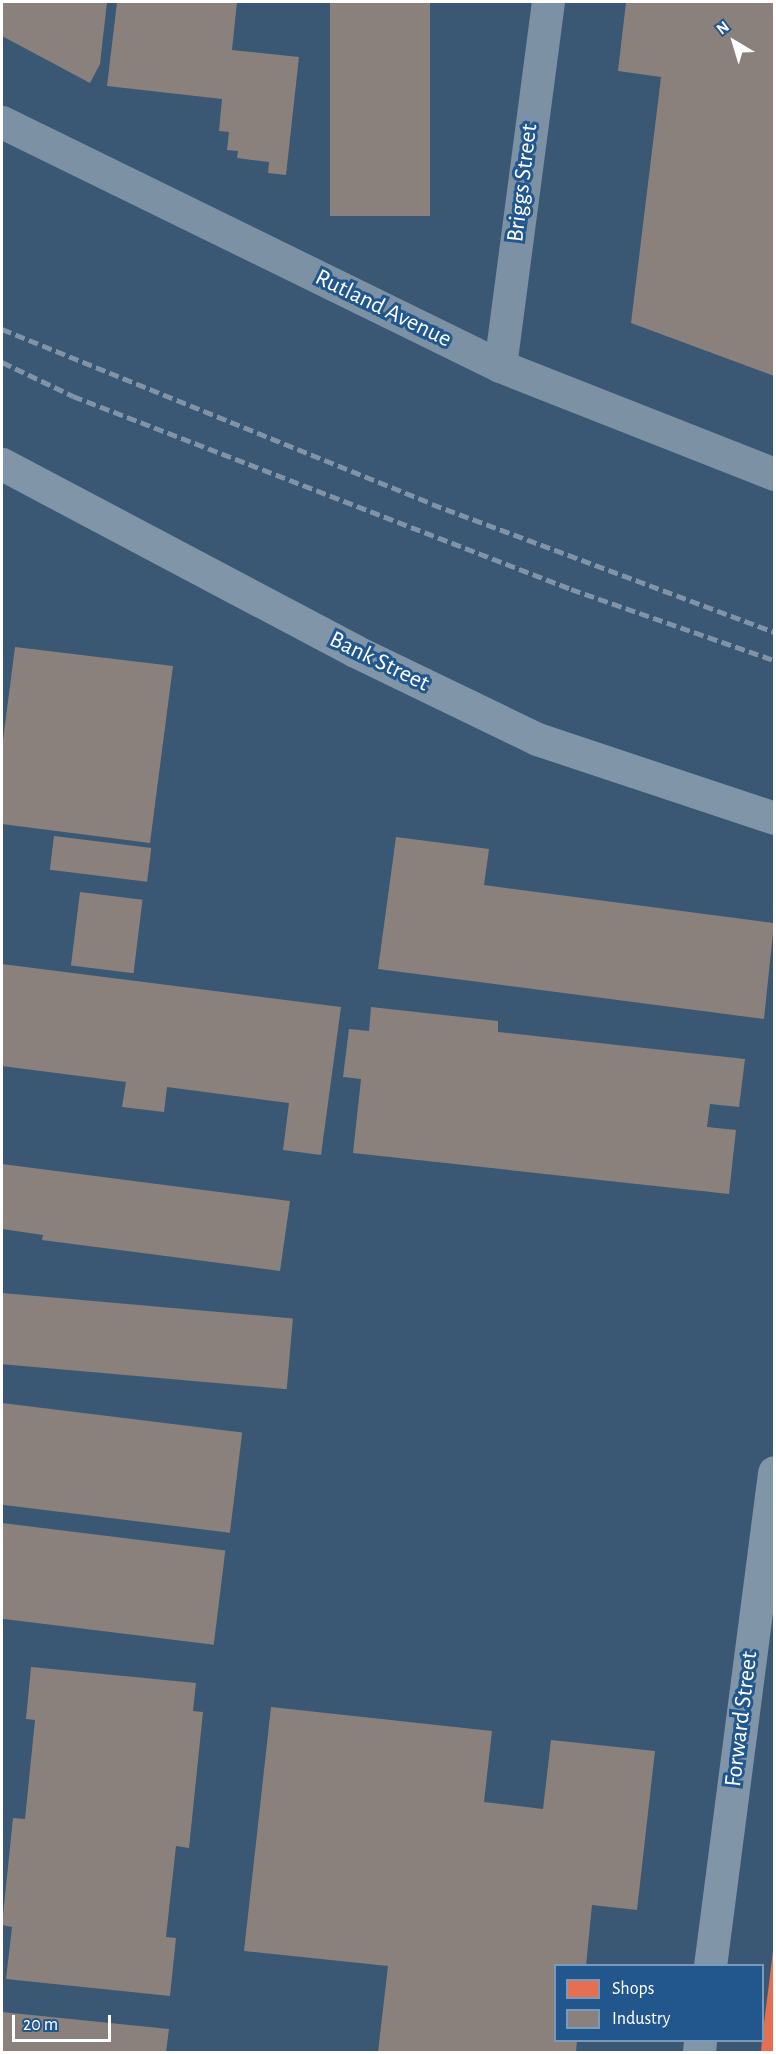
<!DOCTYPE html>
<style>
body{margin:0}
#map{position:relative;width:776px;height:2054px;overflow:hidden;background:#3a5774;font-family:"Alegreya Sans",sans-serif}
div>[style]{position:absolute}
.shops>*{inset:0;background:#e76f51}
.industry>*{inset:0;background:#8a817c;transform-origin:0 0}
.street>*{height:33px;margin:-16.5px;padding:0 16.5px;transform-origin:16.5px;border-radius:16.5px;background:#8195a9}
.secondary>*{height:33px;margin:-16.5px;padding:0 16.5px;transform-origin:16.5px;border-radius:16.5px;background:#7d91a5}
.rail>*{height:4.5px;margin-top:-2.25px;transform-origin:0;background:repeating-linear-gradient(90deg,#8194a7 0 10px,transparent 0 14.5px)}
span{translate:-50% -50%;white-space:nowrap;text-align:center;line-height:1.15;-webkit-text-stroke:6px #22578d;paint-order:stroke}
.street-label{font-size:24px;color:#fff}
.frame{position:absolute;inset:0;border:3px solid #fff;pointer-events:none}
.legend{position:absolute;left:554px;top:1964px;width:210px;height:78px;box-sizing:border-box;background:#22578d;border:2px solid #7a9abb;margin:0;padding:8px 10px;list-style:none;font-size:18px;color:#fff}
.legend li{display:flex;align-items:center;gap:12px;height:30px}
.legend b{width:30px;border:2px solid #7a9abb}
.north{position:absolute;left:704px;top:12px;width:60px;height:60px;-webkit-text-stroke:4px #22578d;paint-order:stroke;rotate:322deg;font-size:16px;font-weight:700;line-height:24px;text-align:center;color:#fff}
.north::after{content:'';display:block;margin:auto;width:21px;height:27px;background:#fff;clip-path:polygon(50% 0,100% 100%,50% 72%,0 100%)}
.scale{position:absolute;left:12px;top:2015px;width:99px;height:27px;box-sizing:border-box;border:3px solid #fff;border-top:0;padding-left:8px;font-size:18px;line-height:21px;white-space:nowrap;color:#fff;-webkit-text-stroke:4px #22578d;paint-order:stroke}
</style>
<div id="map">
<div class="shops">
<i style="clip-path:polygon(773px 1951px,774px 2052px,761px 2052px,762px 2040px)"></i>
</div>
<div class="industry">
<i style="clip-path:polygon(2px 2px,107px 2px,100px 64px,90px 83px,2px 36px)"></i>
<i style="clip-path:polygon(117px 2px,237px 2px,232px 50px,299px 57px,286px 175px,268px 173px,269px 162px,237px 158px,238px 151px,227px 150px,229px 132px,219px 131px,222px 99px,107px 86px)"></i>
<i style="left:330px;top:2px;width:100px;height:214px"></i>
<i style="clip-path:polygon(626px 2px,774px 2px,774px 376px,631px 323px,661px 77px,618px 71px)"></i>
<i style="clip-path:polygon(15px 647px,173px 666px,150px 843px,2px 824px,2px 748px)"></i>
<i style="left:54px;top:836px;width:98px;height:34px;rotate:7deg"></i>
<i style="clip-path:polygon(396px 837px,489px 849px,484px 885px,774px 923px,764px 1019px,378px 969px)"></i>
<i style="left:80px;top:892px;width:63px;height:74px;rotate:7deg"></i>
<i style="clip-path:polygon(2px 964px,341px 1007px,321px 1155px,283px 1150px,289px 1103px,167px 1087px,164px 1112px,122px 1107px,126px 1082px,2px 1066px)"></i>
<i style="clip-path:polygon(371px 1007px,498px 1021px,498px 1032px,745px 1059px,739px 1107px,710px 1104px,707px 1127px,736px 1130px,729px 1194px,353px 1153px,361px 1079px,343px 1077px,349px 1029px,369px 1031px)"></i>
<i style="clip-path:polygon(2px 1164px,290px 1201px,280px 1271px,42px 1240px,43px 1235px,2px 1229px)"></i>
<i style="left:2px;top:1293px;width:292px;height:71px;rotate:5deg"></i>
<i style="left:2px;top:1403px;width:242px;height:101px;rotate:7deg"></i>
<i style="left:2px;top:1523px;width:225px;height:95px;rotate:7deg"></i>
<i style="clip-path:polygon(31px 1667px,196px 1683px,193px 1711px,203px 1712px,189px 1848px,176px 1846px,166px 1937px,176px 1938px,170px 1996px,6px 1979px,12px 1927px,2px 1925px,13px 1818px,25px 1819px,35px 1720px,26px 1719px)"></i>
<i style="clip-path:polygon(271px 1707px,492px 1731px,484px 1802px,543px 1809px,551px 1740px,655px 1751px,637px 1910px,592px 1905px,586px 1966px,556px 1966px,556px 2040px,577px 2040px,576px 2052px,378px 2052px,388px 1966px,244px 1951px)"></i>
<i style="clip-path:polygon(2px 2012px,169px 2029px,166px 2052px,2px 2052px)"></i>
</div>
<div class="street">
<i style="left:2px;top:464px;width:399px;rotate:27.9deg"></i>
<i style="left:355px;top:651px;width:202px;rotate:25.8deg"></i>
<i style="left:537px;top:739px;width:250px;rotate:18.4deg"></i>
<i style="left:710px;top:1966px;width:498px;rotate:-82.6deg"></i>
<i style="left:699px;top:2052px;width:12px;rotate:-85deg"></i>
</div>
<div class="secondary">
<i style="left:2px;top:122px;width:555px;rotate:26.1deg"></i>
<i style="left:500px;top:366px;width:295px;rotate:21.5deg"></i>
<i style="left:500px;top:366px;width:367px;rotate:-82.5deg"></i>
</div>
<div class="rail">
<i style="left:2px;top:329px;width:464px;rotate:22.1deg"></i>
<i style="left:432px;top:504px;width:365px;rotate:20.5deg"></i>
<i style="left:2px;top:362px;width:79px;rotate:25.6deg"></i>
<i style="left:73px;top:396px;width:534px;rotate:21.18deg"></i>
<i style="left:571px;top:589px;width:215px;rotate:19.3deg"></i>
</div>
<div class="street-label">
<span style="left:523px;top:183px;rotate:-83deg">Briggs Street</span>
<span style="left:383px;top:309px;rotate:26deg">Rutland Avenue</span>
<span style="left:379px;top:662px;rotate:26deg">Bank Street</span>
<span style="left:742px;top:1719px;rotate:-83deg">Forward Street</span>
</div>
<div class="frame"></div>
<ul class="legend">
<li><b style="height:16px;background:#e76f51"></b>Shops</li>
<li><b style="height:16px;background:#8a817c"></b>Industry</li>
</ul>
<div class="north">N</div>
<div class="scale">20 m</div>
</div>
